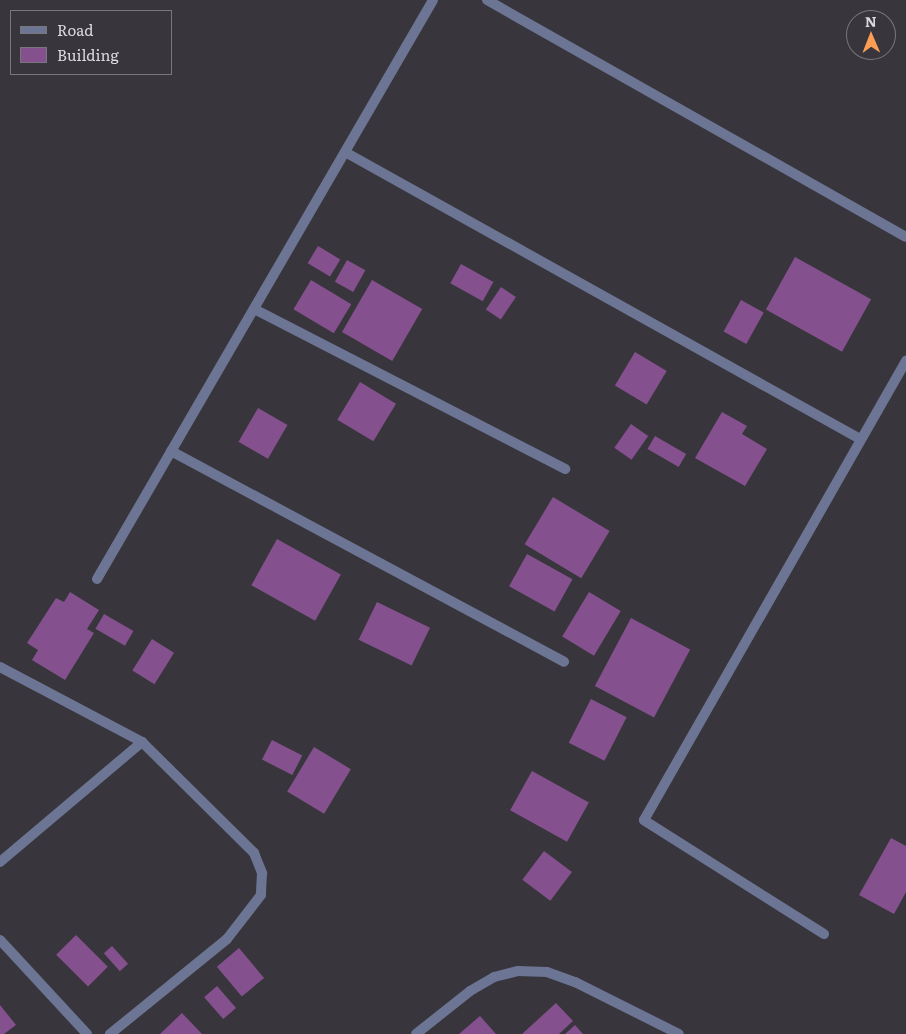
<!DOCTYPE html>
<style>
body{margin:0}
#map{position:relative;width:906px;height:1034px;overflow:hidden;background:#38363c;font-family:Literata,serif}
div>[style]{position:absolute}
.building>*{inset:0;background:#84508e;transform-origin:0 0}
.street>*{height:10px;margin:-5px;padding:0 5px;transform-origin:5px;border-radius:5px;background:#6d7595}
span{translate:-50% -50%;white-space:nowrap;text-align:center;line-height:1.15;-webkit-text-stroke:4px #38363c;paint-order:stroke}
.legend{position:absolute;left:10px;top:10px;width:162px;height:65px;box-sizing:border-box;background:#38363c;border:1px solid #79777c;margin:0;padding:6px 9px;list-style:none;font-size:15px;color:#dad9dd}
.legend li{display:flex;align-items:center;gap:10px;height:25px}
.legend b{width:25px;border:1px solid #79777c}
.north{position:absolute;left:846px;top:10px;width:50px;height:50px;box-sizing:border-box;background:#38363c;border:1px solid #79777c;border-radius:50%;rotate:359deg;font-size:14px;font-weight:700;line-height:20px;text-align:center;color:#dad9dd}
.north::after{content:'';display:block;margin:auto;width:18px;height:22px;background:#fd9d54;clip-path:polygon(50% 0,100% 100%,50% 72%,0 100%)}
</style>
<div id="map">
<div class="building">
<i style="left:318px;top:246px;width:26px;height:20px;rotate:31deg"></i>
<i style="left:795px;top:257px;width:87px;height:60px;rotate:29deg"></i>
<i style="left:347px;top:260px;width:21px;height:25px;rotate:29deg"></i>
<i style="left:461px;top:264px;width:37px;height:22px;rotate:29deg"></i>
<i style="left:311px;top:280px;width:47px;height:34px;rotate:31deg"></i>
<i style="left:372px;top:280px;width:58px;height:60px;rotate:30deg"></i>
<i style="left:501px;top:287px;width:18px;height:27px;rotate:34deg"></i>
<i style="left:741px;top:300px;width:26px;height:36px;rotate:29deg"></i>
<i style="left:635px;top:352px;width:37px;height:39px;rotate:31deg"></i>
<i style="left:360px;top:382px;width:42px;height:44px;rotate:31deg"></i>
<i style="left:258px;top:408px;width:34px;height:39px;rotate:30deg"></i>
<i style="clip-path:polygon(722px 412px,747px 426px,742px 434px,767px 449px,745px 486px,695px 458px)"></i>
<i style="left:631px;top:424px;width:21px;height:29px;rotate:35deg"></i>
<i style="left:655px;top:436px;width:36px;height:15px;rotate:30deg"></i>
<i style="left:553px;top:497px;width:66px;height:55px;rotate:31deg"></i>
<i style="left:277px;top:539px;width:73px;height:53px;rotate:29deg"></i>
<i style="left:527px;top:554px;width:52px;height:37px;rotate:29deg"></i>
<i style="clip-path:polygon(70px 592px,99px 610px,87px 629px,94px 633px,65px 680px,32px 660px,38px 650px,27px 643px,56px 598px,64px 602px)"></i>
<i style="left:589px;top:592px;width:37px;height:52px;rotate:31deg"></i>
<i style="left:377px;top:602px;width:59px;height:42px;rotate:26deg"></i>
<i style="left:104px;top:614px;width:34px;height:17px;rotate:30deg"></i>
<i style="left:631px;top:618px;width:67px;height:77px;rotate:28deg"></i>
<i style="left:152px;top:639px;width:26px;height:37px;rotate:32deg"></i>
<i style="left:591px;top:699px;width:40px;height:49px;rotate:27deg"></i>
<i style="left:272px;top:740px;width:34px;height:22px;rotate:27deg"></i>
<i style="left:314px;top:747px;width:43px;height:52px;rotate:31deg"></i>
<i style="left:532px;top:771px;width:65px;height:45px;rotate:29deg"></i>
<i style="clip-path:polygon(891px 838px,906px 846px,906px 892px,894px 914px,859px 895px)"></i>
<i style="left:544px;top:851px;width:35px;height:36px;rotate:37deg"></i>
<i style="left:76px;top:935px;width:45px;height:28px;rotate:45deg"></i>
<i style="left:112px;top:946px;width:24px;height:11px;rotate:48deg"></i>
<i style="left:239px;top:948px;width:39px;height:29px;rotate:50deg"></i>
<i style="left:217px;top:986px;width:29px;height:17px;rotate:49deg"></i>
<i style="clip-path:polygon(556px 1003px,573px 1021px,559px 1034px,522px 1034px)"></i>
<i style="clip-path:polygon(0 1005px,16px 1025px,4px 1034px,0 1034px)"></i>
<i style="clip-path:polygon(182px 1013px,202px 1034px,160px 1034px)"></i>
<i style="clip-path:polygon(480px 1016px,496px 1034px,459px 1034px)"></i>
<i style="clip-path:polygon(575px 1025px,583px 1034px,565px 1034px)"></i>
</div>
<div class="street">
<i style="left:487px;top:0;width:481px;rotate:29.5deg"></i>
<i style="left:345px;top:152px;width:590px;rotate:29.13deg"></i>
<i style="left:254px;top:309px;width:350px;rotate:27.2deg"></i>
<i style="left:171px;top:451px;width:446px;rotate:28.2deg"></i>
<i style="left:97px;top:579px;width:669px;rotate:-59.87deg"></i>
<i style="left:0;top:667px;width:161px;rotate:27.8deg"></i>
<i style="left:142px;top:742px;width:158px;rotate:44.7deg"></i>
<i style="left:254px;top:853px;width:22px;rotate:68deg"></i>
<i style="left:262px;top:873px;width:22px;rotate:93deg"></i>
<i style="left:261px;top:895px;width:56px;rotate:127.7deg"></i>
<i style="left:227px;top:939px;width:151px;rotate:140.9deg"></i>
<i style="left:0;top:862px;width:186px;rotate:-40.2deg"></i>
<i style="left:824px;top:934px;width:213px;rotate:-147.7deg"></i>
<i style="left:644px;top:820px;width:529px;rotate:-60.28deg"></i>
<i style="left:0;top:940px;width:128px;rotate:47.2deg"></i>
<i style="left:416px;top:1034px;width:69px;rotate:-38.5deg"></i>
<i style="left:470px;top:991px;width:28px;rotate:-30deg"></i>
<i style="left:494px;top:977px;width:25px;rotate:-14deg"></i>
<i style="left:518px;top:971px;width:29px;rotate:2deg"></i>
<i style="left:547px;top:972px;width:30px;rotate:20deg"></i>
<i style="left:575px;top:982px;width:116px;rotate:26.6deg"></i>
</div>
<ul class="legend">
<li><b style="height:6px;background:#6d7595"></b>Road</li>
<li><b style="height:14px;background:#84508e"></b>Building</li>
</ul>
<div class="north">N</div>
</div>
